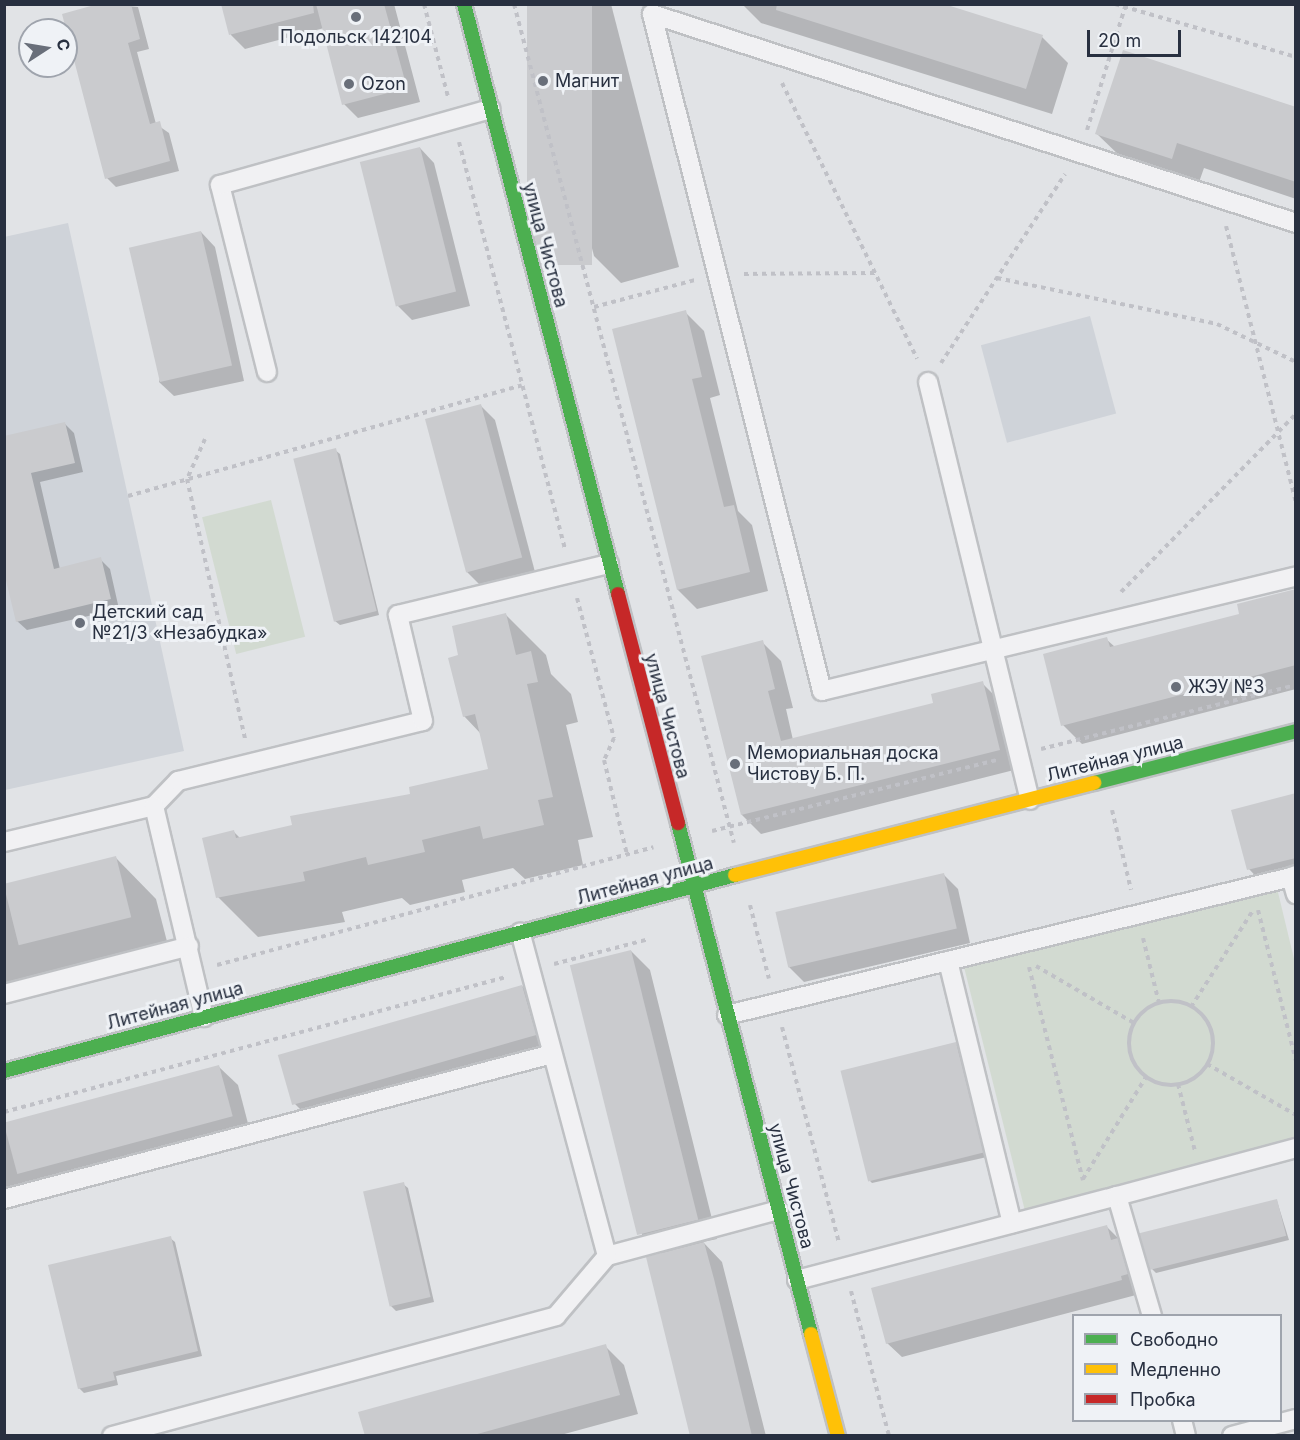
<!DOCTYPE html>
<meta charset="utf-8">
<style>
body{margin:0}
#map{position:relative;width:1300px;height:1440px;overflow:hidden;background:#e1e3e6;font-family:Inter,sans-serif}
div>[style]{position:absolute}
.built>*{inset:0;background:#cfd3d9;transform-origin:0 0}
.green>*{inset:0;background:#d2dad1;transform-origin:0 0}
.shadow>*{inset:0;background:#0003}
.building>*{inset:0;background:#cacbce;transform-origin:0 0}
.path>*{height:4px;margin-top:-2px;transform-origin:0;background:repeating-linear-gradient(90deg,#c0c1c7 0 4.5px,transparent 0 9px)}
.path>.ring{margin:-2px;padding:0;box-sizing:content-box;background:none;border:4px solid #c0c1c7;border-radius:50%}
.roads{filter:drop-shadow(2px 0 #bfc1c4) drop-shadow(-2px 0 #bfc1c4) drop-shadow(0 2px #bfc1c4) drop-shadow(0 -2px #bfc1c4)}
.lane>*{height:18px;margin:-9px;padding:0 9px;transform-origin:9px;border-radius:9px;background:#f1f1f3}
.fast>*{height:14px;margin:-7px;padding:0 7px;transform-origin:7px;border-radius:7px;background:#4caf50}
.slow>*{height:14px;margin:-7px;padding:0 7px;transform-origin:7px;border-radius:7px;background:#ffc107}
.jam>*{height:14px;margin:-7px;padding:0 7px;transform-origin:7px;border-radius:7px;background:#c62828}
.dots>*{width:16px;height:16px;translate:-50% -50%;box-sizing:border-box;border:3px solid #eff2f6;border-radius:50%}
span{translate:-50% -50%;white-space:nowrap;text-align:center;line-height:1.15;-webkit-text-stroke:6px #eff2f6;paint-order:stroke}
.poi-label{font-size:18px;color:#283040}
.left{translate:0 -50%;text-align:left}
.street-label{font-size:18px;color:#283040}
.frame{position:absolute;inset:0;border:6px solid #283040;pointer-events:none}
.legend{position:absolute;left:1072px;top:1314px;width:210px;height:108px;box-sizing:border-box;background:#eff2f6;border:2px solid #9fa4ad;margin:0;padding:8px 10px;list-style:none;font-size:18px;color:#283040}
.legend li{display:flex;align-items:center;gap:12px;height:30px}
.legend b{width:30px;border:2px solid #9fa4ad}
.north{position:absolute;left:18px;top:18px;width:60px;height:60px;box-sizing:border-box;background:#eff2f6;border:2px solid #9fa4ad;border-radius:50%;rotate:78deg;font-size:16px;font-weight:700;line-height:24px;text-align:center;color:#283040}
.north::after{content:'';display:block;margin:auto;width:21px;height:27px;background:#696f7a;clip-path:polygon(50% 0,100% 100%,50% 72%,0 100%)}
.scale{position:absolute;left:1087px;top:30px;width:94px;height:27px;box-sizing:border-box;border:3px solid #283040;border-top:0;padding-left:8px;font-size:18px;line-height:21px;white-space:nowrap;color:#283040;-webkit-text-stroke:4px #eff2f6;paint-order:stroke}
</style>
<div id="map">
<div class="built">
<i style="clip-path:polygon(68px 223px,184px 751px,5px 790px,4px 237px)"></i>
<i style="left:1090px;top:316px;width:101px;height:113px;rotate:75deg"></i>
</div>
<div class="green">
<i style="left:271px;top:500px;width:141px;height:71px;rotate:76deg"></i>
<i style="clip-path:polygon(1276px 884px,1295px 963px,1295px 1143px,1025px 1211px,963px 963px)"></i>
</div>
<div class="shadow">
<i style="clip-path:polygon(104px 4px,138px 7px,149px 49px,137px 52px,156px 124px,169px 133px,179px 171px,116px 187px,107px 178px)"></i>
<i style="clip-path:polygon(223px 4px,394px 4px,420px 102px,358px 118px,344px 104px,324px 28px,245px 49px,231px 35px)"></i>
<i style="clip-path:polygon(529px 4px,611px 4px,679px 267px,621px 283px,594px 256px)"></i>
<i style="clip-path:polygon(742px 4px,939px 4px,1042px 37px,1068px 63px,1052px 114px,761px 23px)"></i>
<i style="clip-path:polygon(1296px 109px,1296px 199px,1204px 168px,1198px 185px,1124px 160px,1097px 134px)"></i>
<i style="clip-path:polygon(420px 148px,434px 163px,470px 306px,412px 320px,398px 306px)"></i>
<i style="clip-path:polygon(201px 232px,215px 247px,244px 381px,174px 396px,159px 382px)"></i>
<i style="clip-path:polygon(685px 312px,704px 331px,720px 395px,710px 398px,738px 511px,752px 525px,768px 591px,697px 609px,678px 590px)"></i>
<i style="clip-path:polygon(481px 406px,495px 420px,535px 572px,481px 586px,467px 572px)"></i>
<i style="clip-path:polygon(64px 423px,74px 433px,83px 472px,40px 482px,60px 569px,100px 559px,110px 569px,119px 609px,27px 630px,17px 621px,4px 437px)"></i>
<i style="clip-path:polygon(335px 450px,340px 454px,379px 615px,340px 625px,335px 621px)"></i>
<i style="clip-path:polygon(1296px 590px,1296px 689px,1082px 744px,1063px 725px,1106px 639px,1115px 647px,1241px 615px)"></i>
<i style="clip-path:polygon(506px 615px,546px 655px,551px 674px,571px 694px,578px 722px,566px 725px,593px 837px,578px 840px,583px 865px,525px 879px,513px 868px,462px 880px,465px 892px,410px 905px,402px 898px,342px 912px,345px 922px,258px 937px,218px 897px,234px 832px,241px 839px,412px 795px,490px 770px,481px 734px,464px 716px,460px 656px)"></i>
<i style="clip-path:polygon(762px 642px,781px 661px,793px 708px,786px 709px,793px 740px,935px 704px,982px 683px,1001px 702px,1018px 769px,761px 834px,742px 815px)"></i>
<i style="clip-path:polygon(1296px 795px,1296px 875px,1263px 884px,1249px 869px)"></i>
<i style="clip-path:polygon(116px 858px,156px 899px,171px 957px,4px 1000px,4px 887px)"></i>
<i style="clip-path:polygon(944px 875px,958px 889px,970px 943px,804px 982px,789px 967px)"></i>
<i style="clip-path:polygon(631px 951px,650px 970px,717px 1239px,703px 1242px,722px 1262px,766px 1436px,692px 1436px,662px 1254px,642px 1235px)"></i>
<i style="clip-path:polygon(522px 986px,541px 1005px,554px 1054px,311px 1120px,292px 1101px)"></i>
<i style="clip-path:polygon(956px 1044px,960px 1048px,987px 1157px,872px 1183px,868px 1179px)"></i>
<i style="clip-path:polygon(219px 1067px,238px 1085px,251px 1135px,4px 1200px,4px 1125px)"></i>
<i style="clip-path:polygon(403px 1184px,408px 1188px,434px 1302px,396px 1311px,391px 1306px)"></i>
<i style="clip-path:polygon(1277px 1201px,1289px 1240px,1156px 1273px,1151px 1268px)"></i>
<i style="clip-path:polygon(1107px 1227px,1121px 1241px,1142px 1289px,1134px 1290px,1136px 1295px,902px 1357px,887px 1343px)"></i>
<i style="clip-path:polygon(170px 1238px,175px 1242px,202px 1356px,116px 1376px,118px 1385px,84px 1393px,79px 1388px)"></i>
<i style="clip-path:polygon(605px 1346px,624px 1365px,638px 1414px,557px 1436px,366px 1436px)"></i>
</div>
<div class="building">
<i style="clip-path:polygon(98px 4px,131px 4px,140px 39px,128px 43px,150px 124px,160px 121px,170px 161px,105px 179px,62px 14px)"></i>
<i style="clip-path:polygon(221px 4px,313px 4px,314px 13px,229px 35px)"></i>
<i style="clip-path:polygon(316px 4px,384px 4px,407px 88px,342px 105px)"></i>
<i style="left:527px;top:4px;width:65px;height:261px"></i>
<i style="clip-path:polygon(777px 4px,944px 4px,1043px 35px,1026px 89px,776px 10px)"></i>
<i style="clip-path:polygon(1123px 50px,1296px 107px,1296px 182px,1177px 143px,1172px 159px,1095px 134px)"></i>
<i style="left:420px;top:147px;width:149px;height:62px;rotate:76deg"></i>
<i style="left:201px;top:231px;width:138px;height:74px;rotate:77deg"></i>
<i style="clip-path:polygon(686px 310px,702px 377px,692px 379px,724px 507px,734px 505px,750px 572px,677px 590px,612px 329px)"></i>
<i style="left:481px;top:404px;width:159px;height:58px;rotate:75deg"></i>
<i style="clip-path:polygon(65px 422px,75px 463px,31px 473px,54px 569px,101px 557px,111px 599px,16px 622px,4px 572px,4px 436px)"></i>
<i style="left:336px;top:448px;width:168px;height:44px;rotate:76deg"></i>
<i style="clip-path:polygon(1296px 589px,1296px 665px,1061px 726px,1043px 654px,1107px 637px,1110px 647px,1239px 614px,1237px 604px)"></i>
<i style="clip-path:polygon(506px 613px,516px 655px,531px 651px,538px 682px,527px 684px,553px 797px,538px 800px,544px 825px,483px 839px,480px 826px,422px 840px,425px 852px,368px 865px,366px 857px,303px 872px,305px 881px,216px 898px,202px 838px,234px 830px,236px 838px,292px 825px,290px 816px,410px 794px,409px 787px,488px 769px,475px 714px,463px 717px,448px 658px,458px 655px,452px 626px)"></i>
<i style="clip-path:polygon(763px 640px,775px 689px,768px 691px,781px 741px,933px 703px,931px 694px,983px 681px,1000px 750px,741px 815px,701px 656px)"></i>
<i style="clip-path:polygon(1296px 793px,1296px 858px,1247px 870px,1231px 810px)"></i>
<i style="left:116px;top:856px;width:63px;height:116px;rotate:76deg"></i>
<i style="left:944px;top:873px;width:57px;height:173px;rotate:77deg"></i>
<i style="left:631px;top:950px;width:278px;height:63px;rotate:76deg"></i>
<i style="left:522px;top:985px;width:52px;height:254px;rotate:74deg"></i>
<i style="left:956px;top:1042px;width:114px;height:119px;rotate:76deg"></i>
<i style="left:219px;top:1065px;width:53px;height:223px;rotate:75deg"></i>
<i style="left:404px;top:1182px;width:118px;height:42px;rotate:77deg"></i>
<i style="left:1277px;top:1199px;width:38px;height:142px;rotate:76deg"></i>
<i style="clip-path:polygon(1107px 1225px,1111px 1240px,1118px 1238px,1128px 1274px,1121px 1276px,1122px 1280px,886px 1344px,871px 1288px)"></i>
<i style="clip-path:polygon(171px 1236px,198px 1351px,113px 1372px,115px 1380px,78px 1389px,48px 1265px)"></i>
<i style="clip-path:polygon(704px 1242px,714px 1279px,752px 1436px,690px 1436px,646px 1257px)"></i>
<i style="clip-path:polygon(606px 1344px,620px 1395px,470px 1436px,365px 1436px,358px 1412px)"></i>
</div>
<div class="path">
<i style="left:424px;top:4px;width:96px;rotate:75.5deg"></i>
<i style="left:514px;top:4px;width:867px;rotate:75.31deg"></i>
<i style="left:1115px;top:4px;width:189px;rotate:16.3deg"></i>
<i style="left:782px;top:83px;width:307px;rotate:63.9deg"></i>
<i style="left:1087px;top:130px;width:132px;rotate:-72.8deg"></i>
<i style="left:459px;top:142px;width:422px;rotate:75.4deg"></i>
<i style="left:1226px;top:226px;width:285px;rotate:75.8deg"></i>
<i style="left:744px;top:274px;width:131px;rotate:-0.4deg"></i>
<i style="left:997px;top:278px;width:225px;rotate:11.8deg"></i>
<i style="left:1217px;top:324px;width:88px;rotate:25.7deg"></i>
<i style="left:594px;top:307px;width:105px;rotate:-15deg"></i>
<i style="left:941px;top:363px;width:226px;rotate:-56.7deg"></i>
<i style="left:205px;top:439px;width:44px;rotate:114.2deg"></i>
<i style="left:187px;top:479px;width:266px;rotate:77.4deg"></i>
<i style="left:128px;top:496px;width:409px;rotate:-15.7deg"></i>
<i style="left:1121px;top:592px;width:250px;rotate:-45.5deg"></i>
<i style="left:577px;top:598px;width:145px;rotate:75.2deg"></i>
<i style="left:614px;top:738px;width:24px;rotate:114deg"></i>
<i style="left:604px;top:760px;width:97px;rotate:76.3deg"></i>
<i style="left:1041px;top:749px;width:263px;rotate:-14.1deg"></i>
<i style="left:1112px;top:810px;width:82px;rotate:76.6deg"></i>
<i style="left:712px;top:831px;width:293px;rotate:-14deg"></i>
<i style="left:750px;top:905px;width:76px;rotate:75.6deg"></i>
<i style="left:1258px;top:910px;width:156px;rotate:75.9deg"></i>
<i style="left:1143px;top:938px;width:67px;rotate:76.2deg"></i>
<i style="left:554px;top:964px;width:98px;rotate:-14.7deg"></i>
<i style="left:217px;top:965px;width:452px;rotate:-15.1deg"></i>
<i style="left:1036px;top:966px;width:113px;rotate:30.2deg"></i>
<i style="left:1029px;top:967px;width:220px;rotate:75.8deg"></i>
<i class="ring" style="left:1129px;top:1001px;width:80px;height:80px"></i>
<i style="left:1191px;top:1007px;width:113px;rotate:-57.3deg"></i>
<i style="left:782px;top:1027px;width:223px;rotate:75.2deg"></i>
<i style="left:1207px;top:1064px;width:103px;rotate:29.8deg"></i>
<i style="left:1178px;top:1084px;width:69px;rotate:75.8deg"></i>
<i style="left:4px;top:1112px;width:520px;rotate:-15.05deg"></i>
<i style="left:1083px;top:1179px;width:120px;rotate:-58.3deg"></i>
<i style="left:851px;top:1291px;width:150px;rotate:75.3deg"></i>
</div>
<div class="roads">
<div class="lane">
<i style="left:1296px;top:223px;width:677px;rotate:-162.02deg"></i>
<i style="left:652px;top:14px;width:698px;rotate:75.9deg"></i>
<i style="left:822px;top:691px;width:488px;rotate:-13.6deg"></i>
<i style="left:267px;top:372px;width:193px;rotate:-104.1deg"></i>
<i style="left:220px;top:185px;width:281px;rotate:-15.7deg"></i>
<i style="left:928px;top:382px;width:430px;rotate:76.3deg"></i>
<i style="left:154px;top:806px;width:35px;rotate:-46deg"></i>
<i style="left:178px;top:781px;width:252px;rotate:-13.8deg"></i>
<i style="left:423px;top:721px;width:109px;rotate:-103.3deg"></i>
<i style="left:398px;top:615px;width:217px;rotate:-13.6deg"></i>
<i style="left:4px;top:842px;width:154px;rotate:-13.5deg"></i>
<i style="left:154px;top:806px;width:217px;rotate:76.7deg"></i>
<i style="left:1296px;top:875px;width:5px;rotate:158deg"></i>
<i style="left:1291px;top:877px;width:18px;rotate:74deg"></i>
<i style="left:948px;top:961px;width:270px;rotate:76.3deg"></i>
<i style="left:4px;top:994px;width:191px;rotate:-14.5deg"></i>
<i style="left:727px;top:1015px;width:581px;rotate:-13.75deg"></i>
<i style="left:4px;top:1199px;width:567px;rotate:-14.82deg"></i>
<i style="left:607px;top:1256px;width:178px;rotate:-15deg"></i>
<i style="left:797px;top:1280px;width:331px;rotate:-14.7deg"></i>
<i style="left:1152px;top:1316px;width:125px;rotate:-106.3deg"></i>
<i style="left:1117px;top:1196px;width:185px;rotate:-15deg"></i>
<i style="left:1182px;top:1420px;width:16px;rotate:76deg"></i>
<i style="left:112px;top:1436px;width:460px;rotate:-15.1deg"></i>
<i style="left:556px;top:1316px;width:79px;rotate:-49.6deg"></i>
<i style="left:607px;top:1256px;width:335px;rotate:-105deg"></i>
<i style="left:1232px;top:1436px;width:66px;rotate:-14.9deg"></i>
</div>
<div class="fast">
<i style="left:464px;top:4px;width:610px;rotate:75.37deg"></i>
<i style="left:1094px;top:783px;width:209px;rotate:-14.4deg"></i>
<i style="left:678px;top:823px;width:528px;rotate:75.41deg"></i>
<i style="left:4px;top:1071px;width:757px;rotate:-15.01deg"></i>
</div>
<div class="slow">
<i style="left:735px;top:875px;width:371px;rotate:-14.4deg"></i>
<i style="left:811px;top:1334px;width:106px;rotate:75.2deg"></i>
</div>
<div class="jam">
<i style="left:618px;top:594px;width:237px;rotate:75.3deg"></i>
</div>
</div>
<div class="dots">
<i style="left:356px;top:17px;background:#696f7a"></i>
<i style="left:543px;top:81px;background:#696f7a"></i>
<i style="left:349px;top:84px;background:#696f7a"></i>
<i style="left:80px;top:623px;background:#696f7a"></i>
<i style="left:1176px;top:687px;background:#696f7a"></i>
<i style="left:735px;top:764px;background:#696f7a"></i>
</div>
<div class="poi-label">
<span style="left:356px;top:37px">Подольск 142104</span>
<span class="left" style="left:555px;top:81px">Магнит</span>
<span class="left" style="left:361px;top:84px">Ozon</span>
<span class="left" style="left:92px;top:623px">Детский сад<br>№21/3 «Незабудка»</span>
<span class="left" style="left:1188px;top:687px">ЖЭУ №3</span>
<span class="left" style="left:747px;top:764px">Мемориальная доска<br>Чистову Б. П.</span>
</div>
<div class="street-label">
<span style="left:545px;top:245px;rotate:75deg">улица Чистова</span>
<span style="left:667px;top:716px;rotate:75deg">улица Чистова</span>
<span style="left:1115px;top:759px;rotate:-14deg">Литейная улица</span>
<span style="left:645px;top:881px;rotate:-15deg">Литейная улица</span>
<span style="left:175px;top:1006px;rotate:-15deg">Литейная улица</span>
<span style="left:791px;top:1186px;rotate:75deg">улица Чистова</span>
</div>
<div class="frame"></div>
<ul class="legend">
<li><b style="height:8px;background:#4caf50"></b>Свободно</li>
<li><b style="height:8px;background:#ffc107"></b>Медленно</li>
<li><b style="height:8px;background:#c62828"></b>Пробка</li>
</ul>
<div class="north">С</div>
<div class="scale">20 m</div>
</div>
